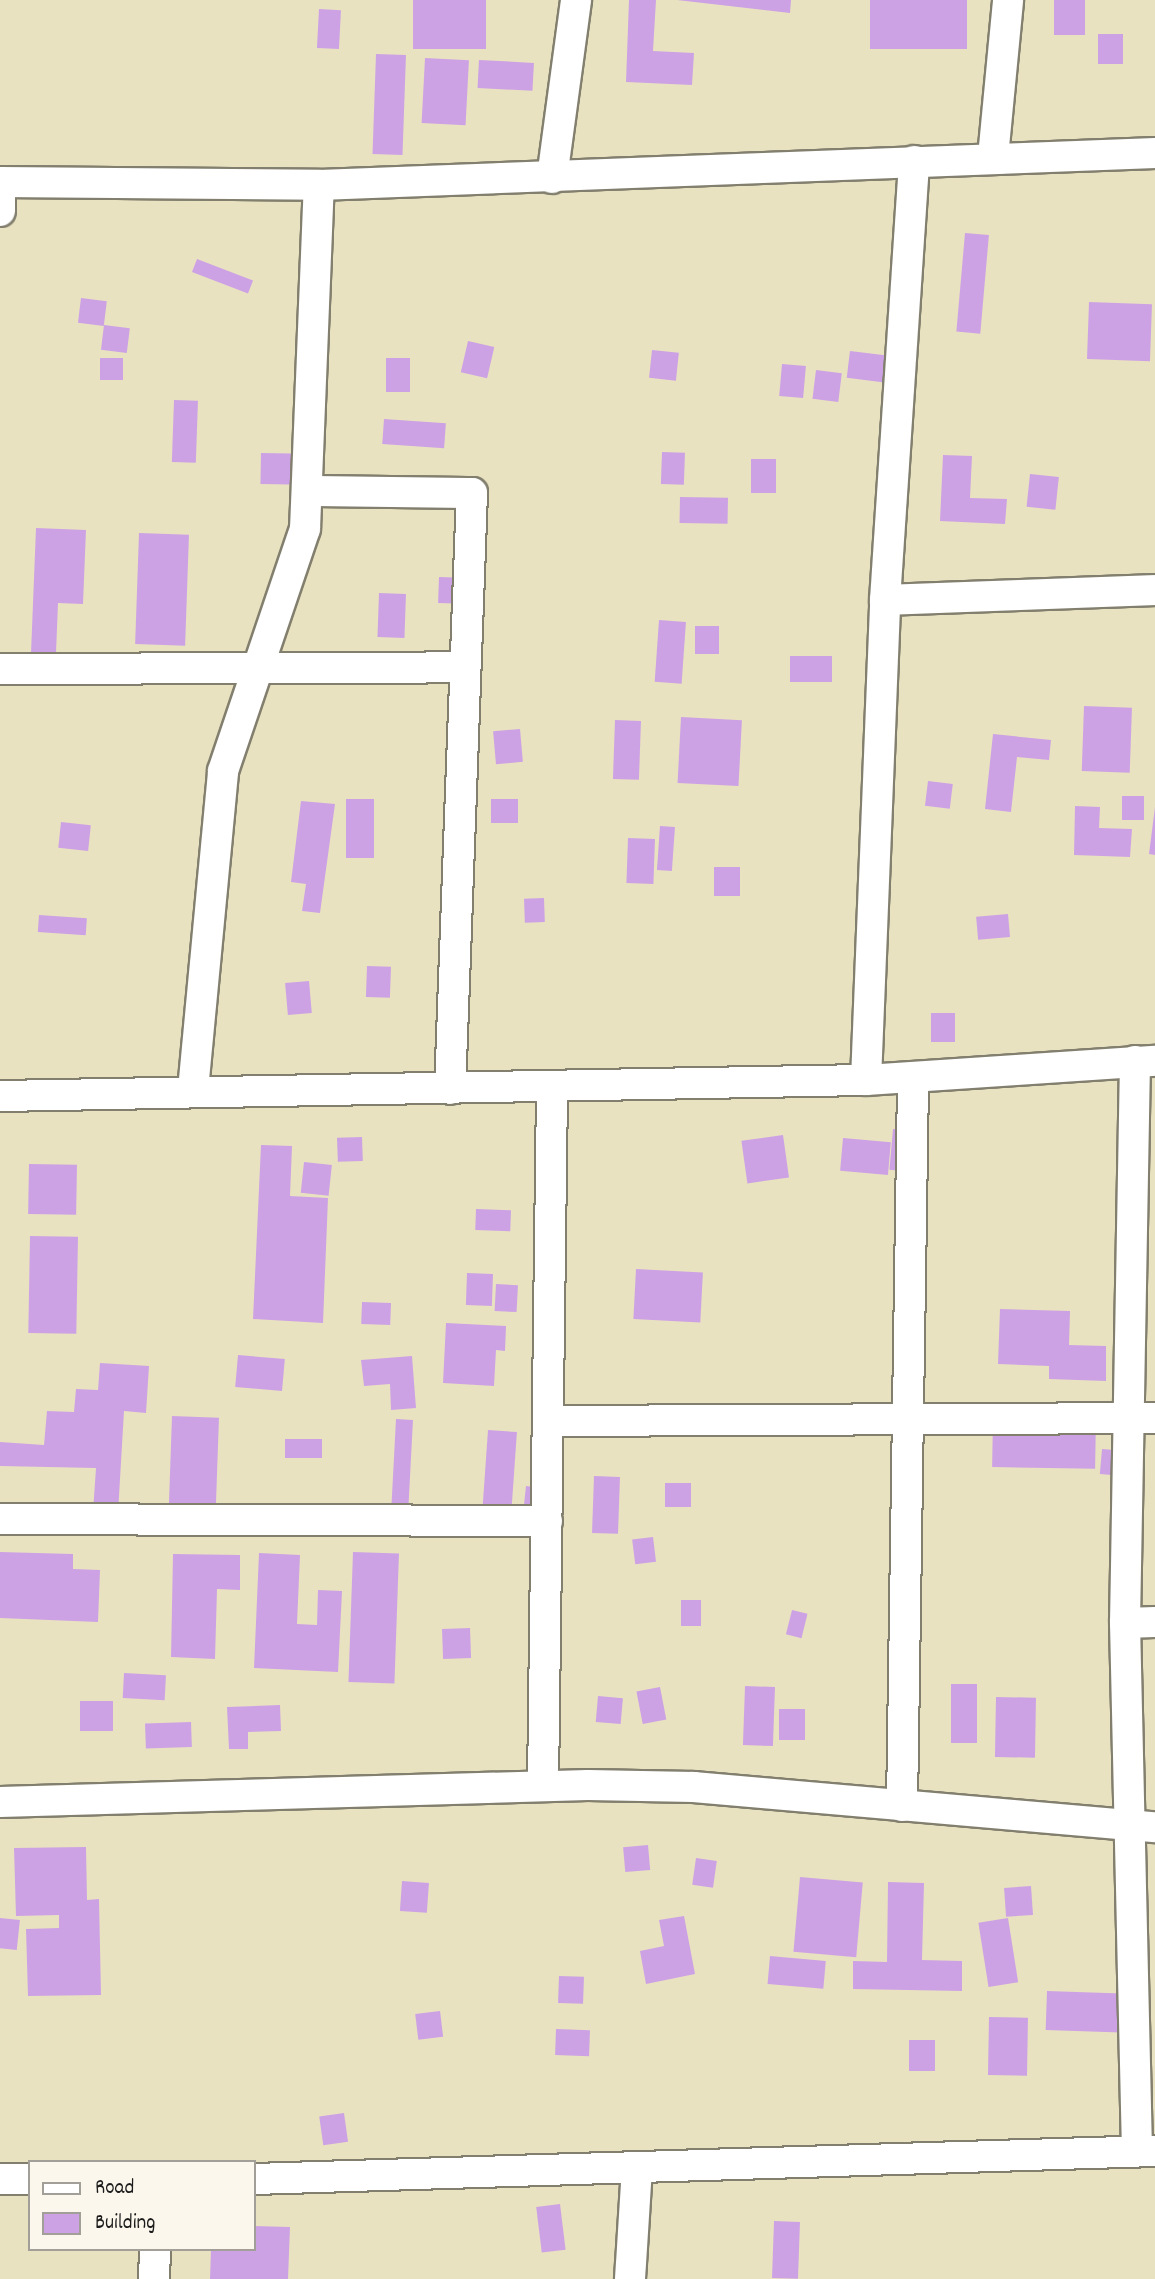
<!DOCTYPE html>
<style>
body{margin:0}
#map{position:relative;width:1155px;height:2279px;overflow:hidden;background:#e9e2c0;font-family:Dekko,sans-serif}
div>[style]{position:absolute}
.building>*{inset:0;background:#cda2e5;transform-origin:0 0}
.roads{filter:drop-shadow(2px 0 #827f6e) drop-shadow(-2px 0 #827f6e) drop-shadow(0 2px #827f6e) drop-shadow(0 -2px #827f6e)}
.minor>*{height:30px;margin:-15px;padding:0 15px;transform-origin:15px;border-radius:15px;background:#fff}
span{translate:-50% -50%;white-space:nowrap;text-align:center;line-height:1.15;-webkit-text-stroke:5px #fbf7ec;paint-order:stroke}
.legend{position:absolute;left:28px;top:2160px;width:228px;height:91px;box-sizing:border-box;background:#fbf7ec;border:2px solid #a29f99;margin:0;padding:9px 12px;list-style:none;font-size:21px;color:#1c1c1c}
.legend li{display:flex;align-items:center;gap:14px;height:35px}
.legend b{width:35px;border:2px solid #a29f99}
</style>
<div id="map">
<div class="building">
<i style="left:413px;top:0;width:73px;height:49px"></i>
<i style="clip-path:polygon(629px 0,656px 0,653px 51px,694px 53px,692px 85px,626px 82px)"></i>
<i style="clip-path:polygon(677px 0,791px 0,790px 13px)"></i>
<i style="left:870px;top:0;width:97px;height:49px"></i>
<i style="left:1054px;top:0;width:31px;height:35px"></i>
<i style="left:319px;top:9px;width:22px;height:39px;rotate:3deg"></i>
<i style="left:1098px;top:34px;width:25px;height:30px"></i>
<i style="left:376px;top:54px;width:30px;height:100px;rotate:2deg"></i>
<i style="left:425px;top:58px;width:44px;height:65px;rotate:3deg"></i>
<i style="left:479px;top:60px;width:55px;height:28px;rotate:3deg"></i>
<i style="left:965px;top:233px;width:24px;height:99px;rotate:5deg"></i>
<i style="left:197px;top:259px;width:60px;height:14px;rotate:21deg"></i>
<i style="left:81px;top:298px;width:26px;height:25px;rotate:7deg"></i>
<i style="left:1089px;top:302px;width:63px;height:57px;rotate:2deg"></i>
<i style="left:104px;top:325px;width:26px;height:25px;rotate:7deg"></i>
<i style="left:468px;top:341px;width:27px;height:32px;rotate:13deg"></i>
<i style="left:652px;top:350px;width:27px;height:28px;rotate:6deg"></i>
<i style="left:850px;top:351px;width:50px;height:27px;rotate:7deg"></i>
<i style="left:100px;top:358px;width:23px;height:22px"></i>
<i style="left:386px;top:358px;width:24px;height:34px"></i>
<i style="left:782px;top:364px;width:24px;height:32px;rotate:5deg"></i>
<i style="left:816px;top:370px;width:26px;height:29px;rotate:7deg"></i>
<i style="left:174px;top:400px;width:24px;height:62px;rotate:2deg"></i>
<i style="left:384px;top:419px;width:62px;height:25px;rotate:4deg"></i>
<i style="left:662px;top:452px;width:23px;height:32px;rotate:2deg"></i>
<i style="left:261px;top:453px;width:60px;height:31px;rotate:1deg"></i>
<i style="clip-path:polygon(943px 455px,972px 456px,970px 498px,1007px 499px,1005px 524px,940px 521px)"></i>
<i style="left:751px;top:459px;width:25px;height:34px"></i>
<i style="left:1030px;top:474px;width:29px;height:33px;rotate:6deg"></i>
<i style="left:680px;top:497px;width:48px;height:26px;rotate:1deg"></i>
<i style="clip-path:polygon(36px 528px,86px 530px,83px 604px,58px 603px,56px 653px,31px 653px)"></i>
<i style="left:139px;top:533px;width:50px;height:111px;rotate:2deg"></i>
<i style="left:439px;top:577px;width:25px;height:26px;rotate:2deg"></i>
<i style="left:379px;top:593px;width:27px;height:44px;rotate:2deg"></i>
<i style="left:659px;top:620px;width:27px;height:62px;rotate:4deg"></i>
<i style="left:719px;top:626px;width:28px;height:24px;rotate:90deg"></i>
<i style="left:832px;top:656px;width:26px;height:42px;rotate:90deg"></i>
<i style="left:1084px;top:706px;width:48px;height:65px;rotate:2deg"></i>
<i style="left:681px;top:717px;width:61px;height:66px;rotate:3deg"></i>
<i style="left:615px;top:720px;width:26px;height:59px;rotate:2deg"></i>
<i style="left:520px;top:729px;width:33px;height:27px;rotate:85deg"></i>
<i style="clip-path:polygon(993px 734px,1051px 740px,1049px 760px,1017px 757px,1011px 812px,985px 809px)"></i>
<i style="left:928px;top:781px;width:25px;height:25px;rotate:7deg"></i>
<i style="left:1122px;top:796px;width:22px;height:24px"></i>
<i style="left:346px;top:799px;width:28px;height:59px"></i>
<i style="left:491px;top:799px;width:27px;height:24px"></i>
<i style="clip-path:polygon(301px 801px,335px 804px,320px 913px,302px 911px,306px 884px,291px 882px)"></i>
<i style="clip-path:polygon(1075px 806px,1100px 807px,1099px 828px,1132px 829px,1130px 857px,1074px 855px)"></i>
<i style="clip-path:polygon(1155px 807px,1155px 855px,1149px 854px)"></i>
<i style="left:61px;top:822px;width:30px;height:26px;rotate:6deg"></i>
<i style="left:660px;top:826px;width:15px;height:44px;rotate:4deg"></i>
<i style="left:628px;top:838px;width:27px;height:45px;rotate:2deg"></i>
<i style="left:714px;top:867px;width:26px;height:29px"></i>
<i style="left:544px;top:898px;width:24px;height:20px;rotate:88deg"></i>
<i style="left:1008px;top:914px;width:23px;height:32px;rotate:85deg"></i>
<i style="left:39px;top:915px;width:48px;height:17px;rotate:4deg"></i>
<i style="left:367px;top:966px;width:24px;height:31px;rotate:2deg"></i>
<i style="left:309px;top:981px;width:32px;height:24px;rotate:85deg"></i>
<i style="left:931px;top:1013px;width:24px;height:29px"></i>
<i style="left:893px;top:1129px;width:24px;height:41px;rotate:5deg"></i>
<i style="left:783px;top:1135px;width:43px;height:42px;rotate:82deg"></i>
<i style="left:362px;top:1137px;width:24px;height:25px;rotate:88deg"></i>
<i style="left:843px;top:1138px;width:48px;height:33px;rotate:5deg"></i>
<i style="clip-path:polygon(261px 1145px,292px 1146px,290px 1196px,328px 1198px,323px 1323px,253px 1319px)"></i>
<i style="left:304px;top:1162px;width:28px;height:31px;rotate:6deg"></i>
<i style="left:29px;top:1164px;width:48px;height:50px;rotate:1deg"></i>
<i style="left:476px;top:1209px;width:35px;height:21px;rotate:2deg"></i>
<i style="left:30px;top:1236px;width:48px;height:97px;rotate:1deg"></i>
<i style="left:636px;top:1269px;width:67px;height:50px;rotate:3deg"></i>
<i style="left:467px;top:1273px;width:26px;height:32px;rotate:2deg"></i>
<i style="left:496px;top:1284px;width:22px;height:27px;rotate:3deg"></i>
<i style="left:362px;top:1302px;width:29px;height:22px;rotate:2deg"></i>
<i style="clip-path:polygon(1000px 1309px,1070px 1311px,1069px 1345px,1106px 1346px,1106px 1381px,1049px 1379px,1049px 1366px,998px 1364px)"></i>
<i style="clip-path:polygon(446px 1323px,506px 1326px,505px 1351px,496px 1350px,494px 1386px,443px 1383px)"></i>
<i style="left:238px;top:1355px;width:47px;height:32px;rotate:5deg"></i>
<i style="clip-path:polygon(412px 1356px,416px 1408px,391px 1410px,390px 1384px,364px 1386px,361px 1360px)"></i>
<i style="clip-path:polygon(100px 1363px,149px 1366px,146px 1413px,124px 1411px,118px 1513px,93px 1512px,96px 1468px,0 1466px,0 1442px,44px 1445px,47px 1411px,74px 1412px,76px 1389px,98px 1390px)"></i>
<i style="left:172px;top:1416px;width:47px;height:94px;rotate:2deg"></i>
<i style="left:993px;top:1416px;width:103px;height:51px;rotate:1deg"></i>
<i style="left:396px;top:1419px;width:17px;height:87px;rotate:3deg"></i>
<i style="left:488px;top:1430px;width:29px;height:81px;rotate:4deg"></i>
<i style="left:285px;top:1439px;width:37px;height:19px"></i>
<i style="left:1102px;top:1449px;width:21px;height:25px;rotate:5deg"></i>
<i style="left:594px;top:1476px;width:26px;height:57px;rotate:2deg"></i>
<i style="left:665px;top:1483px;width:26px;height:24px"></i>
<i style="clip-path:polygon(526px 1486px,552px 1489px,523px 1514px)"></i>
<i style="left:653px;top:1537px;width:25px;height:21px;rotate:83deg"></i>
<i style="clip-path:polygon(0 1552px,73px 1554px,73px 1569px,100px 1570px,98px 1622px,0 1618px)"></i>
<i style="left:353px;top:1552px;width:46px;height:130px;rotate:2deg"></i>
<i style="clip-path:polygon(259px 1553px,300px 1555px,297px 1624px,317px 1625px,318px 1590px,342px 1591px,338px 1672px,254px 1668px)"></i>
<i style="clip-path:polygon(173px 1554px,240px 1555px,240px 1590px,217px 1589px,215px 1659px,171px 1657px)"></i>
<i style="left:681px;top:1600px;width:20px;height:26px"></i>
<i style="left:792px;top:1610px;width:16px;height:25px;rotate:14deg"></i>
<i style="left:470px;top:1628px;width:30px;height:28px;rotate:88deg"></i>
<i style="left:124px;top:1673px;width:42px;height:25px;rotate:3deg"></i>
<i style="left:951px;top:1684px;width:26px;height:59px"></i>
<i style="left:745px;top:1686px;width:30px;height:59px;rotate:2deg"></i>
<i style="left:660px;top:1687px;width:33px;height:24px;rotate:79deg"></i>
<i style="left:598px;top:1696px;width:25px;height:26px;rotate:5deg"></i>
<i style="left:996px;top:1697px;width:40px;height:60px;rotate:1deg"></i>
<i style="left:80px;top:1701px;width:33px;height:30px"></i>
<i style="clip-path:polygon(280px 1705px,281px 1731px,248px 1732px,248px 1749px,229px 1749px,227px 1707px)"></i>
<i style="left:779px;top:1709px;width:26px;height:31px"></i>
<i style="left:191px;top:1722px;width:25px;height:46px;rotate:88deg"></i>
<i style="left:648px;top:1845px;width:25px;height:25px;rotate:85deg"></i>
<i style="clip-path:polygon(86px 1847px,87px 1900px,99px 1899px,101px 1995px,28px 1996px,26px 1929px,59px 1928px,59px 1915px,16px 1916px,14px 1848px)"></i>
<i style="left:696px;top:1858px;width:21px;height:27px;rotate:8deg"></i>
<i style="left:800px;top:1877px;width:63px;height:75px;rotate:5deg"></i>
<i style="left:402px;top:1881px;width:27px;height:30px;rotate:4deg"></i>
<i style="clip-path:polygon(888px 1882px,924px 1883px,922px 1960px,962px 1961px,962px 1991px,853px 1989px,853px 1961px,887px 1962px)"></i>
<i style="left:1031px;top:1886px;width:29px;height:27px;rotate:86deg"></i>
<i style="clip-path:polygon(684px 1916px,695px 1974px,646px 1984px,640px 1951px,664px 1946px,659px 1920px)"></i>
<i style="left:0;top:1918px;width:20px;height:30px;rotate:6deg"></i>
<i style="left:1008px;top:1918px;width:65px;height:30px;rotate:81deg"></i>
<i style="left:770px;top:1956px;width:56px;height:28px;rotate:5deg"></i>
<i style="left:559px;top:1976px;width:25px;height:27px;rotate:2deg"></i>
<i style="left:1047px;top:1991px;width:75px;height:39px;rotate:2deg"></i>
<i style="left:440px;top:2011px;width:26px;height:25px;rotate:83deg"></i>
<i style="left:989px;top:2017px;width:39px;height:58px;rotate:1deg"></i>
<i style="left:556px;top:2029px;width:34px;height:26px;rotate:2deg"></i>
<i style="left:909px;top:2040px;width:26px;height:31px"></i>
<i style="left:344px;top:2113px;width:29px;height:25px;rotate:82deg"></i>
<i style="left:560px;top:2204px;width:46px;height:24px;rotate:83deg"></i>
<i style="left:774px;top:2221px;width:26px;height:57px;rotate:2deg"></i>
<i style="clip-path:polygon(254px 2226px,290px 2227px,288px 2279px,210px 2279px,211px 2249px,254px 2249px)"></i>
</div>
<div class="roads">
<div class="minor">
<i style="left:993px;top:157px;width:158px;rotate:-84.5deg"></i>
<i style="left:552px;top:178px;width:180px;rotate:-82.3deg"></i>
<i style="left:0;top:182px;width:319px;rotate:0.5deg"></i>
<i style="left:319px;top:185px;width:837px;rotate:-2.19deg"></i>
<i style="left:0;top:211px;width:29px;rotate:-88deg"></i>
<i style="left:310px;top:491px;width:162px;rotate:0.7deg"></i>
<i style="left:472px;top:493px;width:596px;rotate:92.11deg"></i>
<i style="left:885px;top:600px;width:270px;rotate:-2.1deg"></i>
<i style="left:0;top:669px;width:465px;rotate:-0.2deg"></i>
<i style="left:1135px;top:1061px;width:562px;rotate:91.02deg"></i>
<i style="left:1125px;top:1623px;width:528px;rotate:88.7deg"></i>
<i style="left:866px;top:1080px;width:480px;rotate:-87.7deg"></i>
<i style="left:885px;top:600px;width:440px;rotate:-86.2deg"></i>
<i style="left:193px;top:1090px;width:320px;rotate:-84.6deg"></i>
<i style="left:223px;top:771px;width:256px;rotate:-71.3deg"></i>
<i style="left:305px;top:529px;width:344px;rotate:-87.7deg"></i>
<i style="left:0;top:1096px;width:866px;rotate:-1.06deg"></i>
<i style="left:866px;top:1080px;width:290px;rotate:-3.8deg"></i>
<i style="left:549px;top:1421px;width:606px;rotate:-0.28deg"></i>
<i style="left:0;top:1519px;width:547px;rotate:0.21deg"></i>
<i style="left:1125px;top:1623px;width:30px;rotate:-2deg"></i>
<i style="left:543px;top:1786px;width:699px;rotate:-89.26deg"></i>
<i style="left:0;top:1802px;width:588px;rotate:-1.66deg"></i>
<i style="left:588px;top:1785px;width:106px;rotate:1.1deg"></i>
<i style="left:694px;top:1787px;width:463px;rotate:5deg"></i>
<i style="left:902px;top:1806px;width:728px;rotate:-89.13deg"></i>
<i style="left:0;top:2179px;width:30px"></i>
<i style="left:254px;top:2179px;width:901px;rotate:-1.78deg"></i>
<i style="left:154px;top:2279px;width:30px;rotate:-88deg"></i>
<i style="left:630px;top:2279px;width:110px;rotate:-86.4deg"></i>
</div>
</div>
<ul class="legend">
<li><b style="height:9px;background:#fff"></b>Road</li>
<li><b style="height:19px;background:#cda2e5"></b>Building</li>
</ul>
</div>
